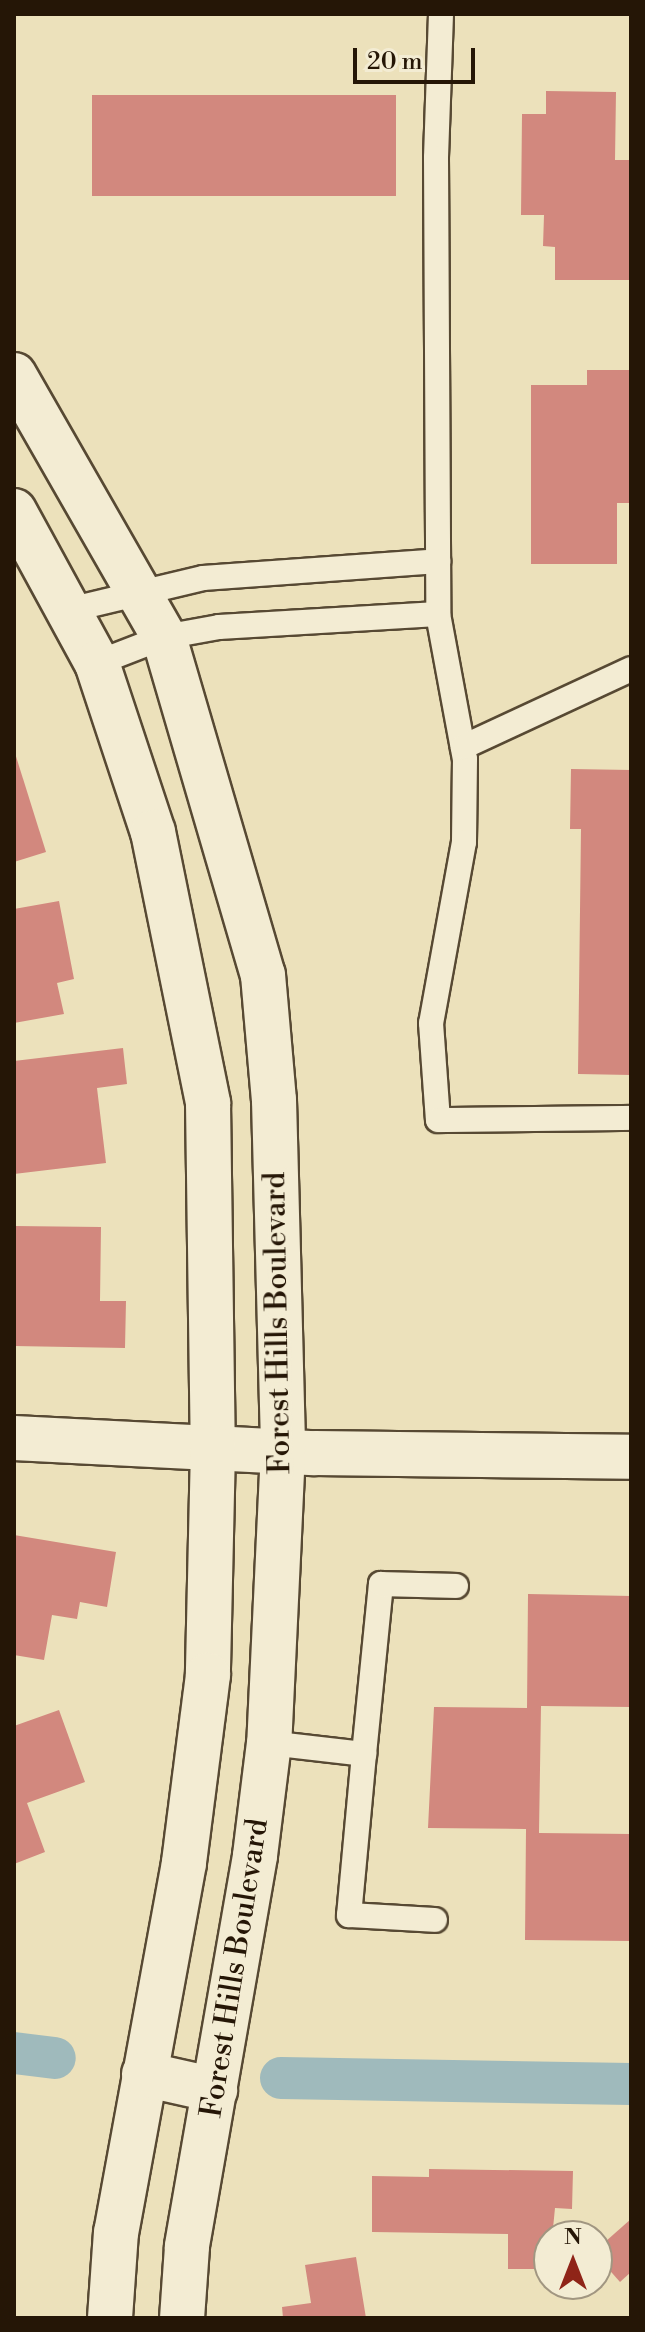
<!DOCTYPE html>
<style>
body{margin:0}
#map{position:relative;width:645px;height:2332px;overflow:hidden;background:#ece1bb;font-family:"Libre Bodoni",serif}
div>[style]{position:absolute}
.canal>*{height:42px;margin:-21px;padding:0 21px;transform-origin:21px;border-radius:21px;background:#9fbabc}
.building>*{inset:0;background:#d2887e;transform-origin:0 0}
.roads{filter:drop-shadow(2px 0 #574933) drop-shadow(-2px 0 #574933) drop-shadow(0 2px #574933) drop-shadow(0 -2px #574933)}
.service>*{height:24px;margin:-12px;padding:0 12px;transform-origin:12px;border-radius:12px;background:#f3ecd3}
.minor>*{height:44px;margin:-22px;padding:0 22px;transform-origin:22px;border-radius:22px;background:#f3ecd3}
.tertiary>*{height:44px;margin:-22px;padding:0 22px;transform-origin:22px;border-radius:22px;background:#f3ecd3}
span{translate:-50% -50%;white-space:nowrap;text-align:center;line-height:1.15;-webkit-text-stroke:7px #f3ecd3;paint-order:stroke}
.street-label{font-size:30px;color:#251606}
.frame{position:absolute;inset:0;border:16px solid #251606;pointer-events:none}
.north{position:absolute;left:533px;top:2220px;width:80px;height:80px;box-sizing:border-box;background:#f3ecd3;border:2px solid #a19681;border-radius:50%;rotate:0deg;font-size:22px;font-weight:700;line-height:32px;text-align:center;color:#251606}
.north::after{content:'';display:block;margin:auto;width:28px;height:36px;background:#8f2418;clip-path:polygon(50% 0,100% 100%,50% 72%,0 100%)}
.scale{position:absolute;left:353px;top:48px;width:122px;height:36px;box-sizing:border-box;border:4px solid #251606;border-top:0;padding-left:10px;font-size:24px;line-height:28px;white-space:nowrap;color:#251606;-webkit-text-stroke:6px #f3ecd3;paint-order:stroke}
</style>
<div id="map">
<div class="canal">
<i style="left:14px;top:2053px;width:41px;rotate:7deg"></i>
<i style="left:281px;top:2078px;width:350px;rotate:1deg"></i>
</div>
<div class="building">
<i style="clip-path:polygon(546px 91px,616px 92px,615px 160px,631px 160px,631px 280px,555px 280px,555px 247px,543px 246px,544px 215px,521px 215px,522px 114px,546px 114px)"></i>
<i style="left:92px;top:95px;width:304px;height:101px"></i>
<i style="clip-path:polygon(587px 370px,631px 370px,631px 503px,617px 503px,617px 564px,531px 564px,531px 385px,587px 385px)"></i>
<i style="clip-path:polygon(14px 750px,46px 852px,14px 862px)"></i>
<i style="clip-path:polygon(571px 769px,631px 770px,631px 1075px,578px 1074px,581px 829px,570px 829px)"></i>
<i style="clip-path:polygon(59px 901px,74px 979px,57px 983px,64px 1014px,14px 1023px,14px 909px)"></i>
<i style="clip-path:polygon(123px 1048px,127px 1084px,97px 1088px,106px 1163px,14px 1174px,14px 1061px)"></i>
<i style="clip-path:polygon(14px 1226px,101px 1227px,100px 1301px,126px 1301px,125px 1348px,14px 1346px)"></i>
<i style="clip-path:polygon(14px 1535px,116px 1552px,107px 1607px,80px 1602px,77px 1619px,52px 1615px,44px 1660px,14px 1655px)"></i>
<i style="clip-path:polygon(528px 1594px,631px 1596px,631px 1707px,541px 1706px,539px 1833px,631px 1834px,631px 1941px,525px 1940px,526px 1829px,428px 1828px,434px 1707px,527px 1708px)"></i>
<i style="clip-path:polygon(59px 1710px,85px 1782px,27px 1803px,45px 1852px,14px 1864px,14px 1726px)"></i>
<i style="clip-path:polygon(429px 2169px,573px 2171px,572px 2209px,555px 2208px,549px 2269px,508px 2269px,508px 2234px,372px 2232px,372px 2176px,429px 2177px)"></i>
<i style="clip-path:polygon(631px 2219px,631px 2272px,620px 2282px,597px 2256px,597px 2249px)"></i>
<i style="clip-path:polygon(356px 2257px,366px 2318px,283px 2318px,282px 2307px,311px 2303px,305px 2265px)"></i>
</div>
<div class="roads">
<div class="service">
<i style="left:441px;top:14px;width:144px;rotate:92deg"></i>
<i style="left:436px;top:158px;width:456px;rotate:89.7deg"></i>
<i style="left:438px;top:614px;width:147px;rotate:79.5deg"></i>
<i style="left:465px;top:759px;width:83px;rotate:90.7deg"></i>
<i style="left:464px;top:842px;width:184px;rotate:100.3deg"></i>
<i style="left:431px;top:1023px;width:97px;rotate:85.9deg"></i>
<i style="left:438px;top:1120px;width:193px;rotate:-0.6deg"></i>
<i style="left:69px;top:610px;width:138px;rotate:-13.4deg"></i>
<i style="left:203px;top:578px;width:236px;rotate:-4.1deg"></i>
<i style="left:97px;top:663px;width:72px;rotate:-21.2deg"></i>
<i style="left:164px;top:637px;width:56px;rotate:-10.3deg"></i>
<i style="left:219px;top:627px;width:219px;rotate:-3.4deg"></i>
<i style="left:463px;top:747px;width:185px;rotate:-24.9deg"></i>
<i style="left:269px;top:1743px;width:96px;rotate:6.6deg"></i>
<i style="left:364px;top:1754px;width:171px;rotate:-84.3deg"></i>
<i style="left:381px;top:1584px;width:75px;rotate:1.5deg"></i>
<i style="left:364px;top:1754px;width:162px;rotate:95.3deg"></i>
<i style="left:349px;top:1915px;width:86px;rotate:3.3deg"></i>
</div>
<div class="minor">
<i style="left:14px;top:1438px;width:301px;rotate:2.9deg"></i>
<i style="left:315px;top:1453px;width:316px;rotate:0.7deg"></i>
</div>
<div class="tertiary">
<i style="left:14px;top:375px;width:302px;rotate:60.2deg"></i>
<i style="left:164px;top:637px;width:352px;rotate:73.7deg"></i>
<i style="left:263px;top:975px;width:125px;rotate:85deg"></i>
<i style="left:274px;top:1100px;width:351px;rotate:88.5deg"></i>
<i style="left:283px;top:1451px;width:292px;rotate:92.7deg"></i>
<i style="left:269px;top:1743px;width:114px;rotate:97.1deg"></i>
<i style="left:255px;top:1856px;width:397px;rotate:99.9deg"></i>
<i style="left:187px;top:2247px;width:71px;rotate:94deg"></i>
<i style="left:14px;top:511px;width:173px;rotate:61.4deg"></i>
<i style="left:97px;top:663px;width:178px;rotate:71.7deg"></i>
<i style="left:153px;top:832px;width:277px;rotate:78.5deg"></i>
<i style="left:208px;top:1103px;width:345px;rotate:89.2deg"></i>
<i style="left:213px;top:1448px;width:227px;rotate:91.3deg"></i>
<i style="left:208px;top:1675px;width:190px;rotate:97.3deg"></i>
<i style="left:184px;top:1863px;width:375px;rotate:100.4deg"></i>
<i style="left:116px;top:2232px;width:86px;rotate:94deg"></i>
<i style="left:144px;top:2074px;width:73px;rotate:12.7deg"></i>
</div>
</div>
<div class="street-label">
<span style="left:278px;top:1323px;rotate:-91deg">Forest Hills Boulevard</span>
<span style="left:235px;top:1968px;rotate:-81deg">Forest Hills Boulevard</span>
</div>
<div class="frame"></div>
<div class="north">N</div>
<div class="scale">20 m</div>
</div>
